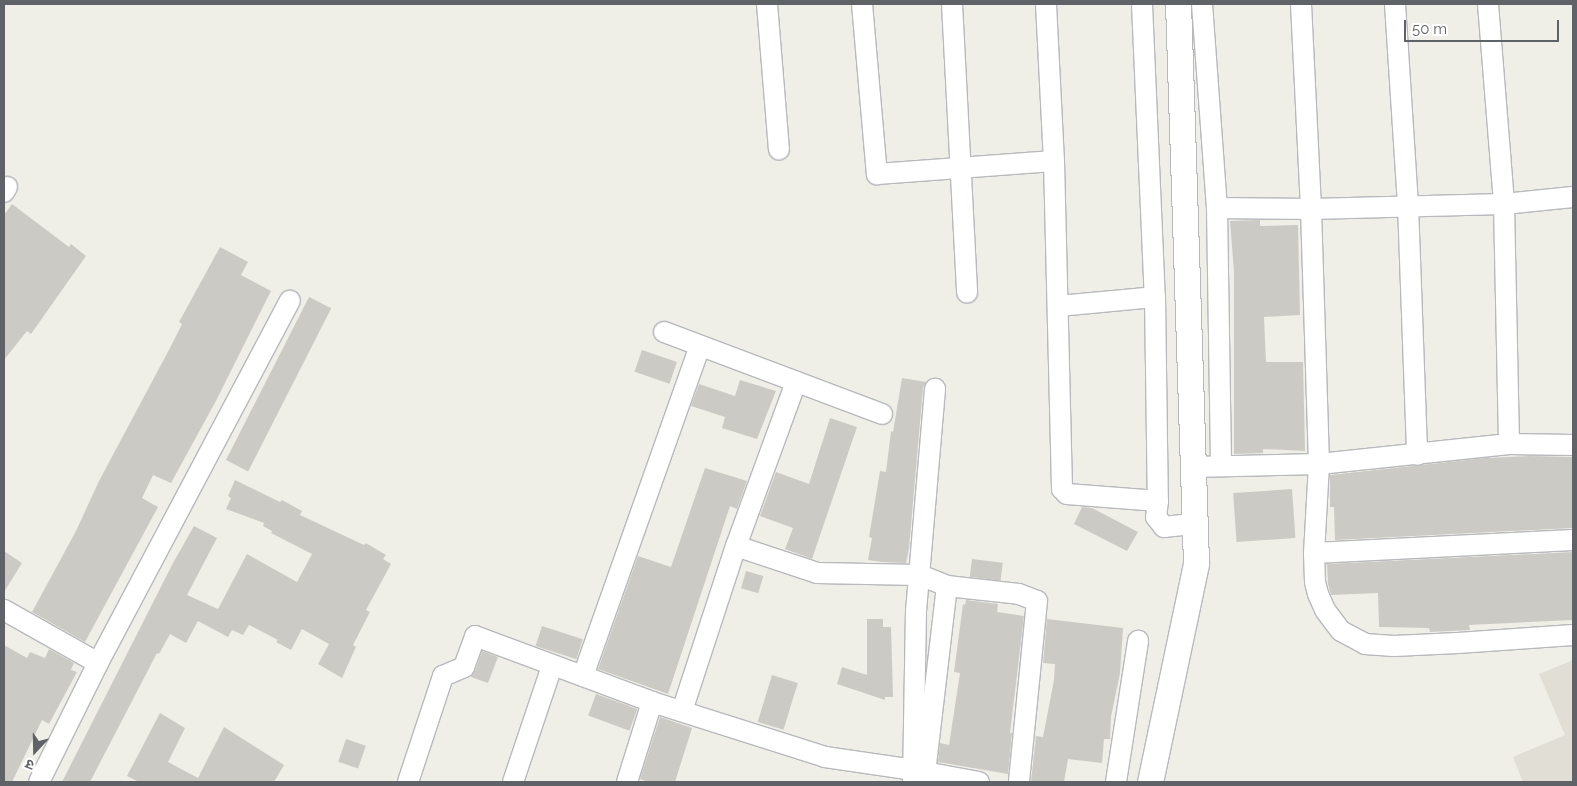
<!DOCTYPE html>
<meta charset="utf-8">
<style>
body{margin:0}
#map{position:relative;width:1577px;height:786px;overflow:hidden;background:#f0efe7;font-family:Raleway,"Noto Sans Devanagari",sans-serif}
div>[style]{position:absolute}
.education>*{inset:0;background:#e0ded5}
.building>*{inset:0;background:#cccac4;transform-origin:0 0}
.roads{filter:drop-shadow(1px 0 #b7b9bd) drop-shadow(-1px 0 #b7b9bd) drop-shadow(0 1px #b7b9bd) drop-shadow(0 -1px #b7b9bd)}
.minor>*{height:20px;margin:-10px;padding:0 10px;transform-origin:10px;border-radius:10px;background:#fff}
.tertiary>*{height:25px;margin:-12.5px;padding:0 12.5px;transform-origin:12.5px;border-radius:12.5px;background:#fff}
span{translate:-50% -50%;white-space:nowrap;text-align:center;line-height:1.15;-webkit-text-stroke:5px #fff;paint-order:stroke}
.frame{position:absolute;inset:0;border:5px solid #5f6267;pointer-events:none}
.north{position:absolute;left:10px;top:726px;width:50px;height:50px;-webkit-text-stroke:4px #fff;paint-order:stroke;rotate:201deg;font-size:14px;font-weight:700;line-height:20px;text-align:center;color:#5f6267}
.north::after{content:'';display:block;margin:auto;width:18px;height:22px;background:#5f6267;clip-path:polygon(50% 0,100% 100%,50% 72%,0 100%)}
.scale{position:absolute;left:1404px;top:20px;width:155px;height:22px;box-sizing:border-box;border:2px solid #5f6267;border-top:0;padding-left:6px;font-size:15px;line-height:18px;white-space:nowrap;color:#5f6267;-webkit-text-stroke:4px #fff;paint-order:stroke}
</style>
<div id="map">
<div class="education">
<i style="clip-path:polygon(1573px 660px,1573px 782px,1523px 782px,1513px 757px,1565px 735px,1539px 674px)"></i>
</div>
<div class="building">
<i style="clip-path:polygon(12px 204px,69px 247px,71px 244px,86px 256px,31px 334px,27px 331px,4px 360px,4px 215px)"></i>
<i style="clip-path:polygon(1260px 220px,1260px 226px,1298px 225px,1300px 315px,1264px 317px,1266px 362px,1303px 362px,1305px 451px,1263px 449px,1263px 453px,1234px 454px,1234px 272px,1230px 221px)"></i>
<i style="clip-path:polygon(220px 247px,248px 262px,241px 275px,271px 291px,217px 399px,171px 483px,153px 475px,142px 498px,158px 507px,85px 642px,32px 612px,76px 531px,99px 481px,171px 346px,182px 324px,179px 322px)"></i>
<i style="left:309px;top:297px;width:25px;height:183px;rotate:27deg"></i>
<i style="left:642px;top:350px;width:37px;height:23px;rotate:19deg"></i>
<i style="clip-path:polygon(902px 378px,926px 382px,923px 388px,909px 548px,906px 563px,882px 562px,868px 560px,872px 538px,869px 537px,880px 471px,886px 472px,891px 431px,893px 432px)"></i>
<i style="clip-path:polygon(740px 380px,776px 391px,757px 439px,722px 428px,725px 417px,691px 406px,699px 384px,735px 396px)"></i>
<i style="clip-path:polygon(830px 418px,857px 427px,812px 559px,785px 549px,793px 528px,760px 516px,776px 472px,809px 484px)"></i>
<i style="clip-path:polygon(1529px 456px,1573px 457px,1573px 528px,1335px 540px,1334px 507px,1330px 507px,1330px 475px,1485px 458px)"></i>
<i style="clip-path:polygon(705px 468px,747px 481px,737px 509px,730px 506px,668px 694px,598px 669px,638px 556px,671px 567px)"></i>
<i style="clip-path:polygon(235px 480px,280px 502px,282px 500px,302px 511px,300px 515px,364px 545px,366px 543px,386px 555px,383px 559px,391px 564px,366px 610px,370px 612px,353px 645px,356px 647px,342px 678px,318px 664px,329px 644px,302px 629px,291px 650px,276px 642px,278px 640px,249px 625px,243px 635px,232px 630px,228px 637px,198px 621px,186px 643px,170px 634px,159px 654px,157px 653px,90px 782px,62px 782px,173px 563px,194px 526px,217px 538px,187px 595px,218px 609px,247px 554px,297px 582px,312px 554px,271px 533px,272px 531px,263px 526px,264px 523px,226px 509px,231px 498px,228px 496px)"></i>
<i style="left:1292px;top:489px;width:49px;height:59px;rotate:86deg"></i>
<i style="clip-path:polygon(1082px 507px,1092px 508px,1138px 532px,1127px 551px,1074px 524px)"></i>
<i style="clip-path:polygon(4px 551px,22px 563px,4px 592px)"></i>
<i style="clip-path:polygon(1573px 552px,1573px 620px,1469px 625px,1470px 630px,1430px 632px,1429px 628px,1379px 627px,1378px 593px,1331px 595px,1328px 584px,1327px 564px)"></i>
<i style="left:972px;top:559px;width:31px;height:18px;rotate:7deg"></i>
<i style="left:746px;top:571px;width:18px;height:18px;rotate:16deg"></i>
<i style="clip-path:polygon(966px 600px,998px 604px,997px 612px,1024px 616px,1010px 733px,1012px 733px,1008px 774px,938px 762px,940px 743px,949px 745px,960px 673px,954px 672px,963px 604px,965px 605px)"></i>
<i style="clip-path:polygon(867px 619px,883px 619px,883px 627px,891px 627px,893px 697px,885px 697px,885px 700px,837px 684px,842px 667px,867px 675px)"></i>
<i style="clip-path:polygon(1047px 619px,1123px 628px,1120px 673px,1111px 717px,1110px 739px,1104px 739px,1102px 763px,1068px 759px,1064px 782px,1031px 782px,1036px 736px,1043px 737px,1054px 680px,1055px 664px,1043px 663px)"></i>
<i style="left:542px;top:626px;width:43px;height:21px;rotate:18deg"></i>
<i style="clip-path:polygon(4px 645px,27px 658px,30px 652px,45px 658px,49px 649px,74px 663px,71px 670px,77px 672px,49px 724px,42px 720px,12px 782px,4px 782px)"></i>
<i style="clip-path:polygon(482px 651px,498px 657px,488px 683px,471px 677px,475px 671px)"></i>
<i style="left:772px;top:675px;width:27px;height:49px;rotate:17deg"></i>
<i style="left:596px;top:694px;width:44px;height:23px;rotate:20deg"></i>
<i style="clip-path:polygon(160px 713px,185px 728px,168px 762px,198px 778px,224px 727px,284px 765px,274px 782px,139px 782px,127px 776px)"></i>
<i style="clip-path:polygon(660px 717px,692px 728px,675px 782px,649px 782px,640px 779px)"></i>
<i style="left:346px;top:739px;width:21px;height:24px;rotate:19deg"></i>
</div>
<div class="roads">
<div class="minor">
<i style="left:767px;top:4px;width:146px;rotate:85.3deg"></i>
<i style="left:862px;top:4px;width:171px;rotate:85deg"></i>
<i style="left:877px;top:174px;width:177px;rotate:-4.2deg"></i>
<i style="left:952px;top:4px;width:289px;rotate:87deg"></i>
<i style="left:1046px;top:4px;width:157px;rotate:87.1deg"></i>
<i style="left:1054px;top:161px;width:328px;rotate:88.6deg"></i>
<i style="left:1062px;top:489px;width:7px;rotate:45deg"></i>
<i style="left:1067px;top:494px;width:91px;rotate:4.4deg"></i>
<i style="left:1142px;top:4px;width:293px;rotate:87.5deg"></i>
<i style="left:1155px;top:297px;width:204px;rotate:89.2deg"></i>
<i style="left:1158px;top:501px;width:16px;rotate:97deg"></i>
<i style="left:1156px;top:517px;width:13px;rotate:51deg"></i>
<i style="left:1164px;top:527px;width:30px;rotate:-6deg"></i>
<i style="left:1202px;top:4px;width:205px;rotate:85.8deg"></i>
<i style="left:1217px;top:208px;width:257px;rotate:89.1deg"></i>
<i style="left:1301px;top:4px;width:205px;rotate:87.2deg"></i>
<i style="left:1311px;top:209px;width:255px;rotate:88.2deg"></i>
<i style="left:1319px;top:464px;width:89px;rotate:93.2deg"></i>
<i style="left:1314px;top:553px;width:29px;rotate:88deg"></i>
<i style="left:1315px;top:582px;width:12px;rotate:76deg"></i>
<i style="left:1318px;top:594px;width:17px;rotate:66deg"></i>
<i style="left:1325px;top:610px;width:26px;rotate:53deg"></i>
<i style="left:1341px;top:631px;width:27px;rotate:28deg"></i>
<i style="left:1365px;top:644px;width:29px;rotate:4deg"></i>
<i style="left:1394px;top:646px;width:64px;rotate:-2.7deg"></i>
<i style="left:1458px;top:643px;width:115px;rotate:-4deg"></i>
<i style="left:1395px;top:4px;width:201px;rotate:86.3deg"></i>
<i style="left:1408px;top:205px;width:250px;rotate:87.9deg"></i>
<i style="left:1488px;top:4px;width:201px;rotate:85.4deg"></i>
<i style="left:1504px;top:204px;width:240px;rotate:88.8deg"></i>
<i style="left:4px;top:192px;width:6px;rotate:-59deg"></i>
<i style="left:1217px;top:208px;width:94px;rotate:0.6deg"></i>
<i style="left:1311px;top:209px;width:193px;rotate:-1.5deg"></i>
<i style="left:1504px;top:204px;width:69px;rotate:-5.8deg"></i>
<i style="left:1058px;top:306px;width:97px;rotate:-5.3deg"></i>
<i style="left:664px;top:332px;width:233px;rotate:20.6deg"></i>
<i style="left:1194px;top:467px;width:125px;rotate:-1.4deg"></i>
<i style="left:1319px;top:464px;width:191px;rotate:-6deg"></i>
<i style="left:1509px;top:444px;width:64px;rotate:0.9deg"></i>
<i style="left:736px;top:546px;width:85px;rotate:18.4deg"></i>
<i style="left:817px;top:573px;width:103px;rotate:1.1deg"></i>
<i style="left:920px;top:575px;width:29px;rotate:22deg"></i>
<i style="left:947px;top:586px;width:72px;rotate:6.3deg"></i>
<i style="left:1019px;top:594px;width:19px;rotate:21deg"></i>
<i style="left:1037px;top:601px;width:182px;rotate:95.7deg"></i>
<i style="left:1314px;top:553px;width:259px;rotate:-2.9deg"></i>
<i style="left:4px;top:610px;width:108px;rotate:29.4deg"></i>
<i style="left:583px;top:676px;width:350px;rotate:-70.5deg"></i>
<i style="left:682px;top:711px;width:174px;rotate:-71.9deg"></i>
<i style="left:736px;top:546px;width:175px;rotate:-69.9deg"></i>
<i style="left:925px;top:773px;width:188px;rotate:-83.3deg"></i>
<i style="left:39px;top:782px;width:133px;rotate:-63.6deg"></i>
<i style="left:98px;top:663px;width:410px;rotate:-62.1deg"></i>
<i style="left:408px;top:782px;width:112px;rotate:-71.7deg"></i>
<i style="left:443px;top:676px;width:23px;rotate:-23deg"></i>
<i style="left:464px;top:667px;width:33px;rotate:-70deg"></i>
<i style="left:475px;top:636px;width:189px;rotate:20.4deg"></i>
<i style="left:652px;top:702px;width:182px;rotate:17.6deg"></i>
<i style="left:825px;top:757px;width:90px;rotate:8.3deg"></i>
<i style="left:914px;top:770px;width:66px;rotate:10.5deg"></i>
<i style="left:513px;top:782px;width:122px;rotate:-71.4deg"></i>
<i style="left:627px;top:782px;width:84px;rotate:-72.6deg"></i>
<i style="left:913px;top:782px;width:171px;rotate:-89deg"></i>
<i style="left:916px;top:611px;width:223px;rotate:-85.1deg"></i>
<i style="left:1116px;top:782px;width:143px;rotate:-81.1deg"></i>
</div>
<div class="tertiary">
<i style="left:1150px;top:782px;width:224px;rotate:-78.1deg"></i>
<i style="left:1196px;top:563px;width:559px;rotate:-91.84deg"></i>
</div>
</div>
<div class="frame"></div>
<div class="north">उ</div>
<div class="scale">50 m</div>
</div>
